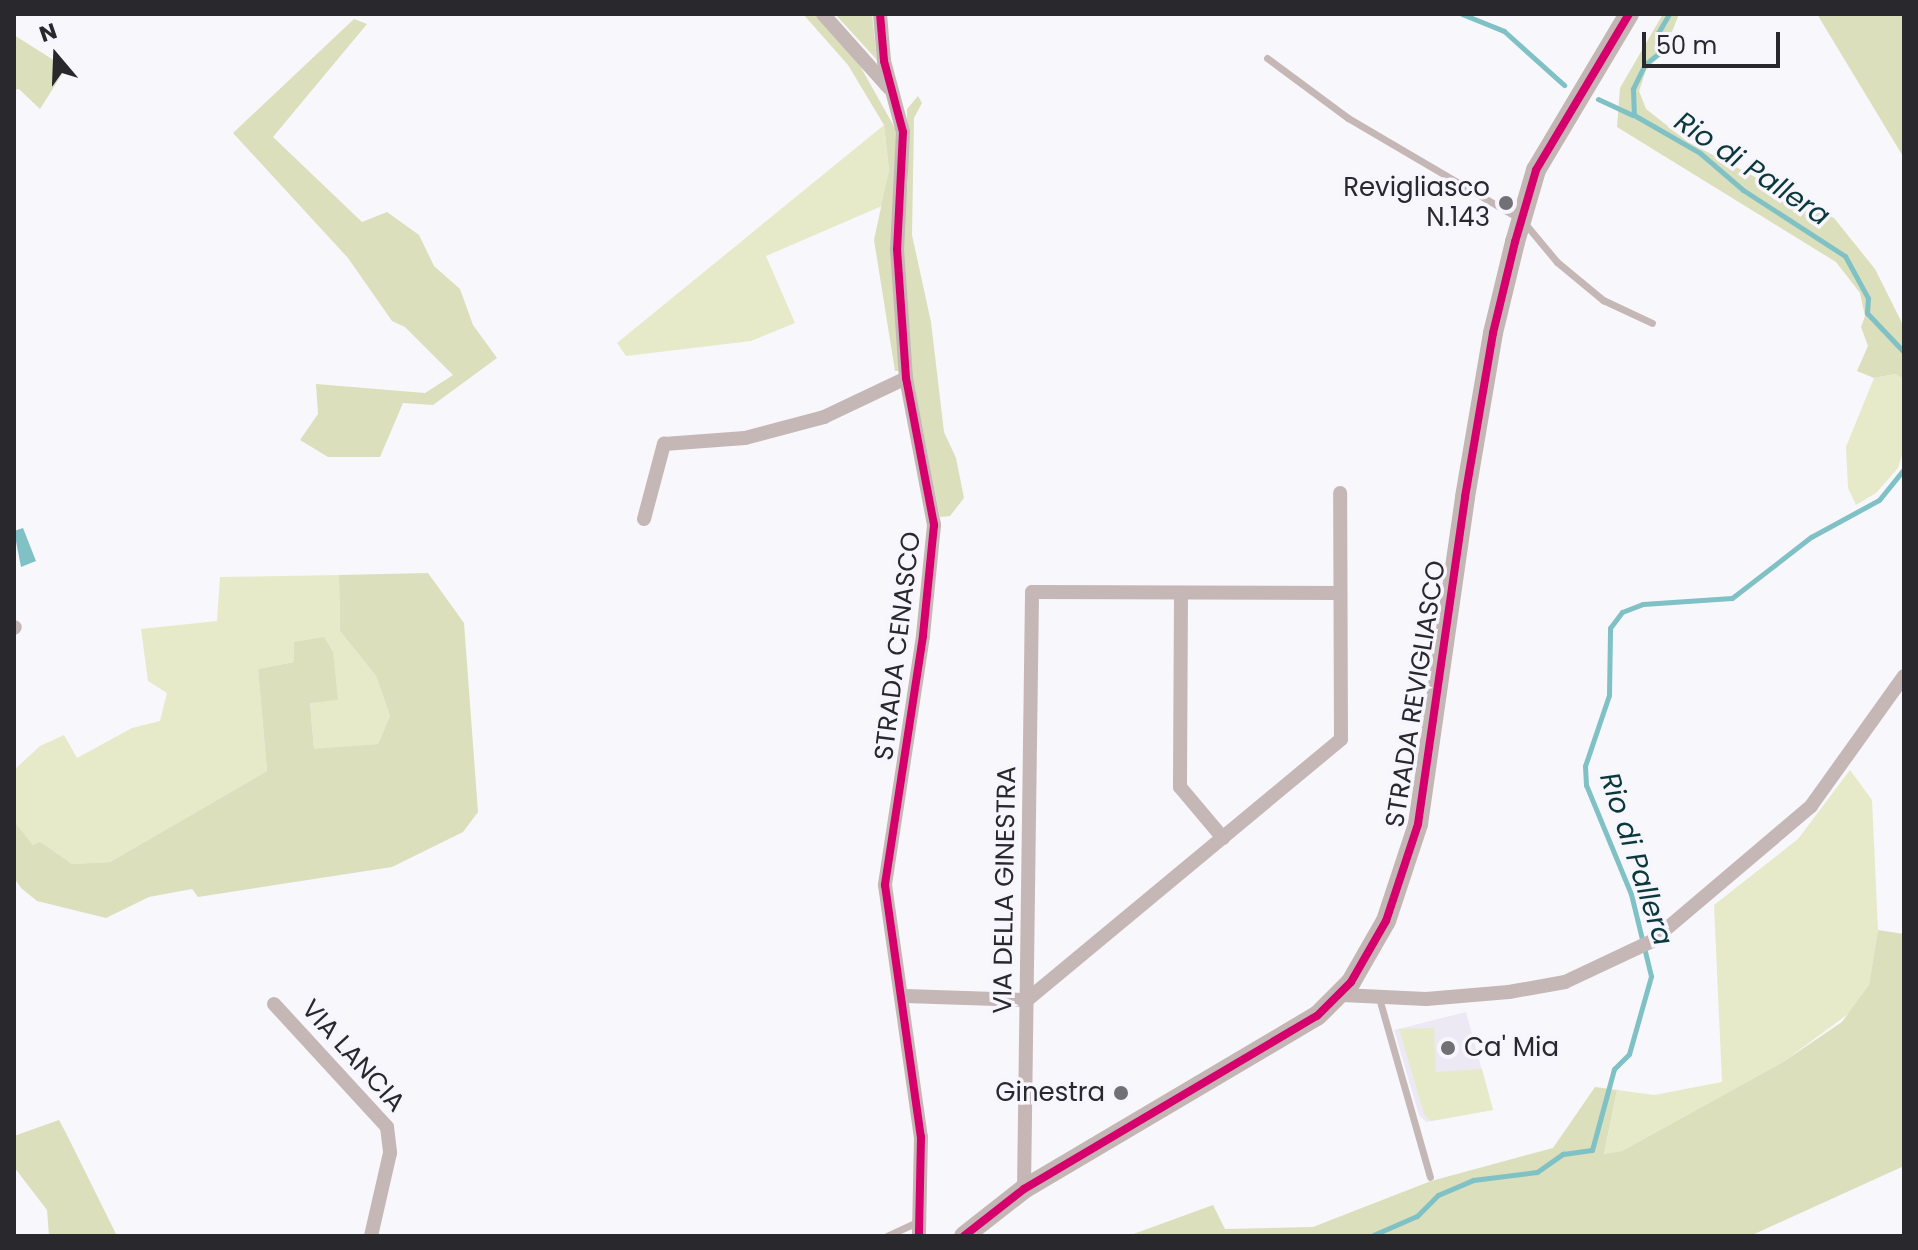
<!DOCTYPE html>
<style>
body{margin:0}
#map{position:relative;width:1918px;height:1250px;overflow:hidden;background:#f8f7fc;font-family:Poppins,sans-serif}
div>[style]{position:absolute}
.built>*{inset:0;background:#ece9f5}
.green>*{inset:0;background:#e6eac9}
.forest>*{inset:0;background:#dbdfbc}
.water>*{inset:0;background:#7fc1c5}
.stream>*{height:5px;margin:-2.5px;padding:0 2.5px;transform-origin:2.5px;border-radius:2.5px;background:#7fc1c5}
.lane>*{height:7px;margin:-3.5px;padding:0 3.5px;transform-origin:3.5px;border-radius:3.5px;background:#c5b7b5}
.street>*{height:14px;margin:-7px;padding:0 7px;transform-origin:7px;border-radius:7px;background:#c5b7b5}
.secondary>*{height:20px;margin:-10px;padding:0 10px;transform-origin:10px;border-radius:10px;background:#c3b6b5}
.cycleway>*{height:8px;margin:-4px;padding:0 4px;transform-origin:4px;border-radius:4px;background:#d6006c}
.dots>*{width:22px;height:22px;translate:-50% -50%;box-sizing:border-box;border:4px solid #f7f5fe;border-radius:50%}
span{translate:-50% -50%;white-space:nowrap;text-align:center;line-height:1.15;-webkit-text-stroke:7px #f7f5fe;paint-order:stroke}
.poi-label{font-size:26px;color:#29282d}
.right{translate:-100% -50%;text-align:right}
.left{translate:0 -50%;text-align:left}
.street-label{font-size:26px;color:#29282d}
.water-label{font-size:28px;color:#0b393b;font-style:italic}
.frame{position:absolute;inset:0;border:16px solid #29282d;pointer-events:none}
.north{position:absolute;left:16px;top:16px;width:80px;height:80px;-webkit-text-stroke:6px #f7f5fe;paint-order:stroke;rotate:341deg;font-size:22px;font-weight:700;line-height:32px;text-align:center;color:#29282d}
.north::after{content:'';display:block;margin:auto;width:28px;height:36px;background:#29282d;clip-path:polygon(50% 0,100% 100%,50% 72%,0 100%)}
.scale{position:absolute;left:1642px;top:32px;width:138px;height:36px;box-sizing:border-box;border:4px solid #29282d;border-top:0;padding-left:10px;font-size:24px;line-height:28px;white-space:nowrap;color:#29282d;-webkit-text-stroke:6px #f7f5fe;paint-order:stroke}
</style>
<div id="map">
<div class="built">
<i style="clip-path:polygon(1466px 1012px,1493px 1110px,1426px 1122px,1419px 1115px,1394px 1030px)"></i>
</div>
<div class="green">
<i style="clip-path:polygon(884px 125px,889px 170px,882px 206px,766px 256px,795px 323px,751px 341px,626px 356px,617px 343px)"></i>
<i style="clip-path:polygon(1895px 374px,1904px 379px,1904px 449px,1898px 468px,1876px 493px,1856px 505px,1848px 488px,1846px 447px,1874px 378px)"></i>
<i style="clip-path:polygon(339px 575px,340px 631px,376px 676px,390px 716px,378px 744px,314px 750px,310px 702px,337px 700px,294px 662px,258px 669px,267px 771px,110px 862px,72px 864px,40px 843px,33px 845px,14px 821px,14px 770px,40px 746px,64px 735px,77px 758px,132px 728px,160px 721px,167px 693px,148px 681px,141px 629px,217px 621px,220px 577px)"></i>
<i style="clip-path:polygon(1850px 770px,1872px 800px,1878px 930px,1869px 985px,1859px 1006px,1783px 1062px,1622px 1151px,1604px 1155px,1617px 1090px,1654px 1095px,1722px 1082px,1714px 905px,1798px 839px)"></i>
<i style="clip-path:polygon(1434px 1028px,1436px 1072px,1482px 1069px,1493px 1110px,1431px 1121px,1424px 1114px,1399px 1029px)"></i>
</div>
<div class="forest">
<i style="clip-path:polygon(803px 14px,815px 14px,854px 55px,896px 130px,902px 371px,895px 371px,874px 240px,889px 170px,884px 125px,848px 65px)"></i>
<i style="clip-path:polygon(835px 14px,872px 14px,877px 60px)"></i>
<i style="clip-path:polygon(1663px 14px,1679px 14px,1664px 52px,1646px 70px,1639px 91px,1646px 109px,1688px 142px,1834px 218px,1875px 269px,1904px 327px,1904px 379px,1895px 374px,1874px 378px,1857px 371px,1868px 346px,1861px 327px,1865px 316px,1860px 293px,1836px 262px,1617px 127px,1620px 88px)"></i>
<i style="clip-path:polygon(1817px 14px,1904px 14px,1904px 158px)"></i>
<i style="clip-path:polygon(354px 19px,367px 24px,273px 137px,362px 222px,387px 212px,419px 235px,434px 266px,460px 289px,473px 325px,497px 358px,433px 405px,403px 403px,380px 457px,328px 457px,300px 440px,318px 414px,316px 384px,425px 393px,453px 375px,405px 327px,392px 321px,348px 258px,233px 133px)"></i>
<i style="clip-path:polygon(14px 35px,66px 68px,40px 109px,19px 89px,14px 90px)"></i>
<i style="clip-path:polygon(918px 96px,922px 103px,914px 118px,912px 235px,931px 322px,944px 432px,956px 458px,964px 498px,950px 516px,940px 517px,912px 375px,902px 248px,908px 181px,907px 109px)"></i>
<i style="clip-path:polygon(428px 573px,464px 623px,478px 812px,463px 832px,392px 867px,198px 897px,192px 889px,149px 897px,106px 918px,37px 901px,21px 888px,14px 878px,14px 821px,33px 845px,40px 842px,72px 864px,110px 862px,267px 771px,258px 669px,294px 662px,294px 642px,324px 637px,333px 652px,338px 700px,310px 703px,314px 749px,378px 744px,390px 716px,376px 676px,340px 631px,339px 575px)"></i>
<i style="clip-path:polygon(1878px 930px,1904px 934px,1904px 1166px,1750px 1236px,1128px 1236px,1213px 1205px,1225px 1229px,1313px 1227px,1431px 1181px,1553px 1148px,1595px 1087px,1617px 1090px,1604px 1154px,1622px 1151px,1783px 1062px,1842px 1022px,1869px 985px)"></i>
<i style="clip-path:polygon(59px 1120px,66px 1133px,117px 1236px,49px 1236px,47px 1210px,14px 1167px,14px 1136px)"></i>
</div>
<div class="water">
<i style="clip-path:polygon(23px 528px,36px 561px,21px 567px,14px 531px)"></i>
</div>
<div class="stream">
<i style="left:1462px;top:14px;width:45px;rotate:22deg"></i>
<i style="left:1504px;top:31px;width:81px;rotate:42deg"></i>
<i style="left:1669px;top:14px;width:22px;rotate:120deg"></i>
<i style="left:1658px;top:33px;width:21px;rotate:90deg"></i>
<i style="left:1658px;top:54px;width:16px;rotate:142deg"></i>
<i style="left:1645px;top:64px;width:28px;rotate:116deg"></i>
<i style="left:1633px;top:89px;width:26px;rotate:88deg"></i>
<i style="left:1634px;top:115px;width:76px;rotate:29.9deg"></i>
<i style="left:1700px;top:153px;width:57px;rotate:40.7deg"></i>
<i style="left:1743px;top:190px;width:121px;rotate:32.9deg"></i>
<i style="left:1845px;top:256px;width:48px;rotate:61.3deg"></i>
<i style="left:1868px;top:298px;width:15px;rotate:94deg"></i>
<i style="left:1867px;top:313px;width:54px;rotate:46.5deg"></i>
<i style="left:1598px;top:99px;width:38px;rotate:25deg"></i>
<i style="left:1371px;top:1236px;width:50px;rotate:-23.5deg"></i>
<i style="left:1417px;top:1216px;width:30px;rotate:-45deg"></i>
<i style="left:1438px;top:1195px;width:38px;rotate:-23deg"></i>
<i style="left:1473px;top:1180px;width:64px;rotate:-7.1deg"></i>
<i style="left:1537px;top:1172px;width:32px;rotate:-35deg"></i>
<i style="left:1563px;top:1154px;width:29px;rotate:-8deg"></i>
<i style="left:1592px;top:1150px;width:84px;rotate:-74.8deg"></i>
<i style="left:1614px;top:1069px;width:21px;rotate:-45deg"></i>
<i style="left:1629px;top:1054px;width:81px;rotate:-74.2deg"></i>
<i style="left:1651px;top:976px;width:84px;rotate:-103.7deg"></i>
<i style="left:1631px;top:894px;width:118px;rotate:-112.4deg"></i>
<i style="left:1586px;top:785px;width:19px;rotate:-93deg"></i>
<i style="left:1585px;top:766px;width:75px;rotate:-71.3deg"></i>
<i style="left:1609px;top:695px;width:67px;rotate:-89.1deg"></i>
<i style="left:1610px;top:628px;width:20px;rotate:-53deg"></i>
<i style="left:1622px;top:612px;width:22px;rotate:-21deg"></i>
<i style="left:1643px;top:604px;width:89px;rotate:-3.9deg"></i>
<i style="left:1732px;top:598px;width:100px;rotate:-37.7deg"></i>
<i style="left:1811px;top:537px;width:77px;rotate:-28.6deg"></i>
<i style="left:1879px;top:500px;width:40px;rotate:-51deg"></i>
</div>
<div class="lane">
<i style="left:1267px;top:58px;width:101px;rotate:36.5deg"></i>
<i style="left:1348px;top:118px;width:202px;rotate:30.4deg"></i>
<i style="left:1522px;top:220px;width:55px;rotate:50.2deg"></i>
<i style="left:1557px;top:262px;width:60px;rotate:39.6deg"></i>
<i style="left:1603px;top:300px;width:54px;rotate:25.1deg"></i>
<i style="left:1379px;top:998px;width:186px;rotate:74.1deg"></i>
<i style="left:887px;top:1236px;width:35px;rotate:-25deg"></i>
</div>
<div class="street">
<i style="left:823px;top:14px;width:99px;rotate:48.3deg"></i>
<i style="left:880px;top:14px;width:47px;rotate:85.1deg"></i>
<i style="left:884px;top:61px;width:73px;rotate:75deg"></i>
<i style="left:903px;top:132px;width:117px;rotate:92.9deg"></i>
<i style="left:897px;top:249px;width:129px;rotate:86deg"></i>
<i style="left:906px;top:378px;width:150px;rotate:79.2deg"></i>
<i style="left:934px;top:525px;width:112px;rotate:95.7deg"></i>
<i style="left:923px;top:636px;width:252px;rotate:98.7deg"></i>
<i style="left:885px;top:885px;width:255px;rotate:81.9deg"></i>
<i style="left:921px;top:1137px;width:99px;rotate:91.2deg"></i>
<i style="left:644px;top:519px;width:78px;rotate:-75.1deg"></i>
<i style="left:664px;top:444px;width:81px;rotate:-4.2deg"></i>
<i style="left:745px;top:438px;width:82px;rotate:-14.9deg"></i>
<i style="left:824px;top:417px;width:91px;rotate:-25.4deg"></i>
<i style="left:1181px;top:593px;width:194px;rotate:90.3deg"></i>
<i style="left:1180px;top:787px;width:67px;rotate:49.9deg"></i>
<i style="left:14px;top:628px;width:1px;rotate:-45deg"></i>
<i style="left:1342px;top:995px;width:84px;rotate:2.7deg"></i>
<i style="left:1426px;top:999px;width:83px;rotate:-4.8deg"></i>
<i style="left:1509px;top:992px;width:57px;rotate:-10.1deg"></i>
<i style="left:1565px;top:982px;width:96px;rotate:-25.2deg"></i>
<i style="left:1652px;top:941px;width:209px;rotate:-40.3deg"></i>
<i style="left:1811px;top:806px;width:160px;rotate:-54.4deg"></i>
<i style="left:905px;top:996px;width:122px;rotate:1.9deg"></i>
<i style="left:1027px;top:1000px;width:408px;rotate:-39.7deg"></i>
<i style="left:1341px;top:739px;width:246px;rotate:-90.2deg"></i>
<i style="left:274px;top:1004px;width:167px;rotate:47.4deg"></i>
<i style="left:387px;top:1127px;width:26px;rotate:83deg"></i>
<i style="left:390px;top:1153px;width:85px;rotate:102.9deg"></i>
<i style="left:1024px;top:1189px;width:597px;rotate:-89.23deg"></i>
<i style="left:1032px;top:592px;width:308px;rotate:0.2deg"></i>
</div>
<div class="secondary">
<i style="left:964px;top:1236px;width:76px;rotate:-38.1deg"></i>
<i style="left:1024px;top:1189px;width:340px;rotate:-30.6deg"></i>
<i style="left:1317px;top:1016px;width:48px;rotate:-45deg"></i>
<i style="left:1351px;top:982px;width:70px;rotate:-60.2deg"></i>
<i style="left:1386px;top:921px;width:102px;rotate:-71.7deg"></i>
<i style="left:1418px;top:824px;width:330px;rotate:-81.8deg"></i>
<i style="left:1465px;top:497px;width:166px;rotate:-80.3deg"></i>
<i style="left:1493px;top:333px;width:94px;rotate:-76.4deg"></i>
<i style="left:1515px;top:242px;width:75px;rotate:-73.7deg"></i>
<i style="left:1536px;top:170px;width:182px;rotate:-59.2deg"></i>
</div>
<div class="cycleway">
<i style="left:880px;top:14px;width:47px;rotate:85.1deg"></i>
<i style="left:884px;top:61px;width:73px;rotate:75deg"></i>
<i style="left:903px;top:132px;width:117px;rotate:92.9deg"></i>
<i style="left:897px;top:249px;width:129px;rotate:86deg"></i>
<i style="left:906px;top:378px;width:150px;rotate:79.2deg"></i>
<i style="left:934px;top:525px;width:112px;rotate:95.7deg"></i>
<i style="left:923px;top:636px;width:252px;rotate:98.7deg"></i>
<i style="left:885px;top:885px;width:255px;rotate:81.9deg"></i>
<i style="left:921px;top:1137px;width:99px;rotate:91.2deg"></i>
<i style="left:964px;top:1236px;width:76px;rotate:-38.1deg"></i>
<i style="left:1024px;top:1189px;width:340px;rotate:-30.6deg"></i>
<i style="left:1317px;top:1016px;width:48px;rotate:-45deg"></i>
<i style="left:1351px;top:982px;width:70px;rotate:-60.2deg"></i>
<i style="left:1386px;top:921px;width:102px;rotate:-71.7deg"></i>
<i style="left:1418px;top:824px;width:330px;rotate:-81.8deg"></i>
<i style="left:1465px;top:497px;width:166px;rotate:-80.3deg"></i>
<i style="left:1493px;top:333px;width:94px;rotate:-76.4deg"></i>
<i style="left:1515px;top:242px;width:75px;rotate:-73.7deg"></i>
<i style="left:1536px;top:170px;width:182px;rotate:-59.2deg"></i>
</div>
<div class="dots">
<i style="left:1506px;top:203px;background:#717075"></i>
<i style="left:1448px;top:1048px;background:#717075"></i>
<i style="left:1121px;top:1093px;background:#717075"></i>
</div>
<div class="poi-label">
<span class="right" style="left:1490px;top:203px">Revigliasco<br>N.143</span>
<span class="left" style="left:1464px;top:1048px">Ca' Mia</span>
<span class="right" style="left:1105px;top:1093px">Ginestra</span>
</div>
<div class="street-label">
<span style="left:898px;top:646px;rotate:-83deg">STRADA CENASCO</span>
<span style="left:1416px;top:694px;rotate:-81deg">STRADA REVIGLIASCO</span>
<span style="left:1005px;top:890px;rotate:-89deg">VIA DELLA GINESTRA</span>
<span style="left:353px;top:1056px;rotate:48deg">VIA LANCIA</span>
</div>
<div class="water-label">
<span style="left:1752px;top:169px;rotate:34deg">Rio di Pallera</span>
<span style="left:1636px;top:859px;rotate:72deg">Rio di Pallera</span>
</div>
<div class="frame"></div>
<div class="north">N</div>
<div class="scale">50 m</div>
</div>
